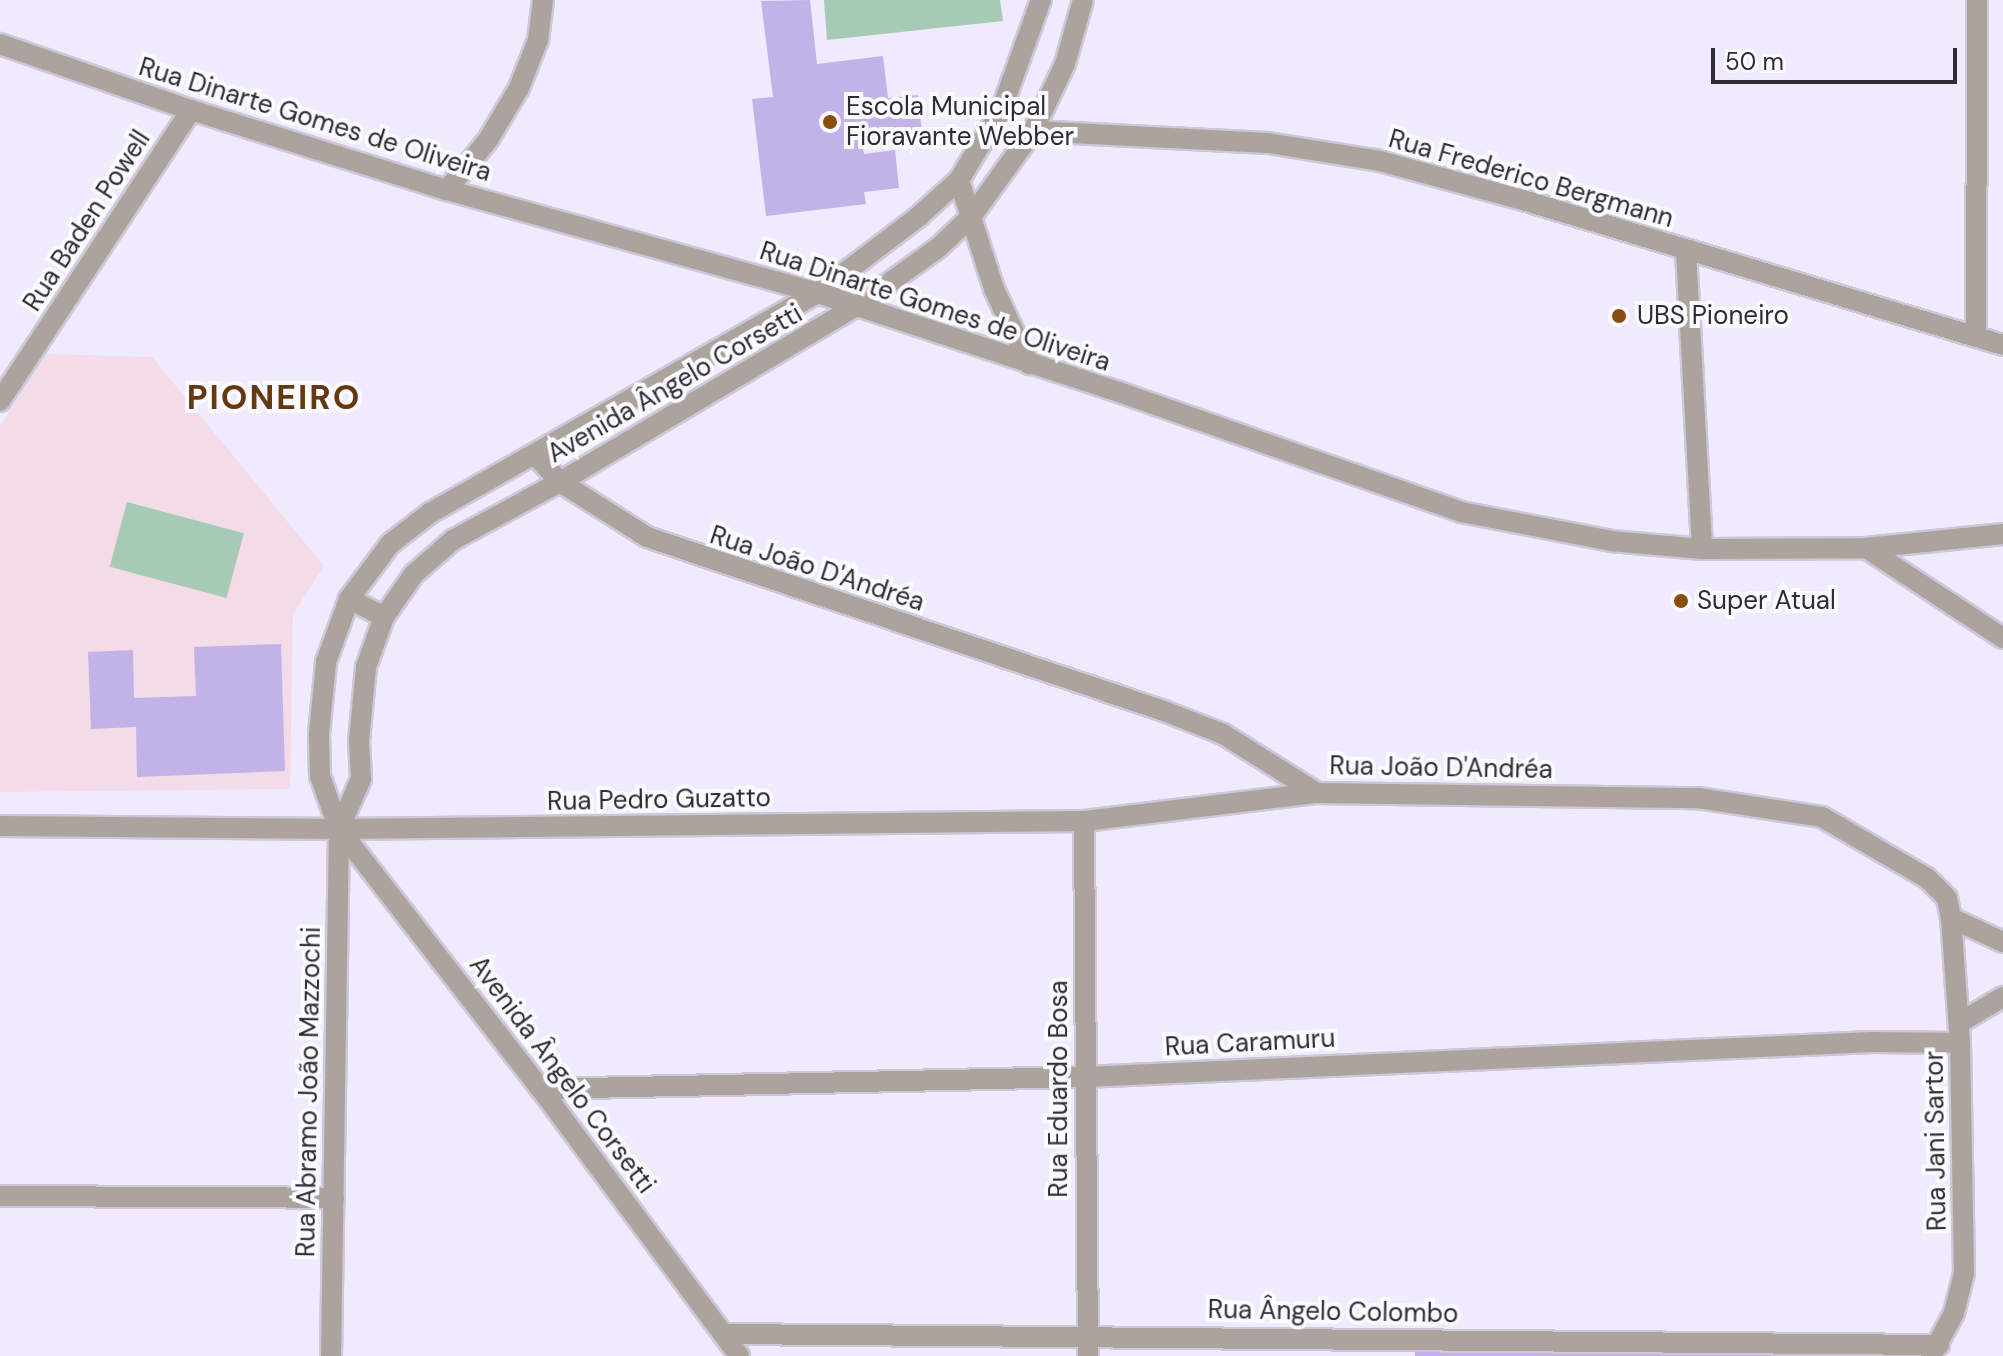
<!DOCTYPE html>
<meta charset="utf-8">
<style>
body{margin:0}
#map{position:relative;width:2003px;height:1356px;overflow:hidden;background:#efeafe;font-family:"DM Sans",sans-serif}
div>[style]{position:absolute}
.education>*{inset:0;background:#f3dce8}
.green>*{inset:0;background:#a6cbb5;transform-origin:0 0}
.building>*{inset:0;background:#c1b2e8}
.roads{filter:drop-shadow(2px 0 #ccc8da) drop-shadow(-2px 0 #ccc8da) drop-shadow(0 2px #ccc8da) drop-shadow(0 -2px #ccc8da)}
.street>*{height:20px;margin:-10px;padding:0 10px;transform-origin:10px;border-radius:10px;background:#aca39c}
.dots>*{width:22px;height:22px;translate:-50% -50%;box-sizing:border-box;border:4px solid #fbfaff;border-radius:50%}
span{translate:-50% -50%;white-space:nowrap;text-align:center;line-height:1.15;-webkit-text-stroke:8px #fbfaff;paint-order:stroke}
.poi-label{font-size:26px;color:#2f2c36}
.left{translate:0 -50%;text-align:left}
.street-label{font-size:26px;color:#2f2c36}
.district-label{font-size:34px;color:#643911;font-weight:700;letter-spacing:2px}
.scale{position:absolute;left:1711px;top:48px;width:246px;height:36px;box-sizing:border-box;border:4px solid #2f2c36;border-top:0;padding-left:10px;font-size:24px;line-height:28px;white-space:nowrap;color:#2f2c36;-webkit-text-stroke:6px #fbfaff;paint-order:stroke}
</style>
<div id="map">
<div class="education">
<i style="clip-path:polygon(46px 354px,152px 357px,324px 566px,293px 614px,290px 789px,0 792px,0 426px)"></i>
</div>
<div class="green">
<i style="clip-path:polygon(824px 0,1000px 0,1003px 21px,827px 40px)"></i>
<i style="left:127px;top:502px;width:121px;height:67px;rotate:15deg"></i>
</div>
<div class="building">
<i style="clip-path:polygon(810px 0,817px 64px,883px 56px,888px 98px,918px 95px,922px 133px,862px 140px,864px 154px,895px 150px,899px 188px,864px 192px,866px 204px,766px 216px,752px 99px,773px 97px,761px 1px)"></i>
<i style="clip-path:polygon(281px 644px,285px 771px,137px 777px,136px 727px,91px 729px,88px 652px,133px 650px,134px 698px,196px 696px,194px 647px)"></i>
<i style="clip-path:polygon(1415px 1349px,1832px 1352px,1838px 1356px,1415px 1356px)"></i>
</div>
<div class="roads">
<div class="street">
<i style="left:0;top:44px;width:202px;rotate:19.1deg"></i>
<i style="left:191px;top:110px;width:268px;rotate:17.4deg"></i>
<i style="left:447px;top:190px;width:385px;rotate:15.5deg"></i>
<i style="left:818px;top:293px;width:317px;rotate:18.2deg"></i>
<i style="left:1119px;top:392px;width:362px;rotate:19.3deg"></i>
<i style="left:1461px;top:512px;width:153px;rotate:10.9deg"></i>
<i style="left:1611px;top:541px;width:91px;rotate:5deg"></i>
<i style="left:1702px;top:549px;width:164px;rotate:-0.3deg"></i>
<i style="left:1866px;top:548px;width:164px;rotate:33.3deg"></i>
<i style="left:1033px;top:131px;width:235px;rotate:2.9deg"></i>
<i style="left:1268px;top:143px;width:113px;rotate:9.1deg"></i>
<i style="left:1380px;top:161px;width:148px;rotate:15.3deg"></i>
<i style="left:1523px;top:200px;width:501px;rotate:16.81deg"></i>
<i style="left:959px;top:180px;width:114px;rotate:72.2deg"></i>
<i style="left:994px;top:289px;width:83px;rotate:65deg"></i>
<i style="left:447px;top:190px;width:65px;rotate:-50.6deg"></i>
<i style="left:488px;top:140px;width:61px;rotate:-59.2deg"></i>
<i style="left:519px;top:88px;width:52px;rotate:-68.4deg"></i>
<i style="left:538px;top:40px;width:40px;rotate:-82.9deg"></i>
<i style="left:1686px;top:251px;width:298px;rotate:86.9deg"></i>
<i style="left:1976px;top:335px;width:335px;rotate:-89.8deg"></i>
<i style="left:0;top:401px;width:348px;rotate:-56.7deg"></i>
<i style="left:536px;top:456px;width:35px;rotate:47deg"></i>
<i style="left:560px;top:482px;width:103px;rotate:32.3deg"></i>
<i style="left:647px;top:537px;width:545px;rotate:18.6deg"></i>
<i style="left:1164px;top:711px;width:63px;rotate:21.3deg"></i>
<i style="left:1223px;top:734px;width:111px;rotate:32.1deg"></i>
<i style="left:1317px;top:793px;width:381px;rotate:0.8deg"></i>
<i style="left:1698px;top:798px;width:125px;rotate:8.7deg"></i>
<i style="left:1822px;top:817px;width:121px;rotate:30.2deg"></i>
<i style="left:1927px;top:878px;width:28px;rotate:45deg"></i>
<i style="left:1947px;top:898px;width:20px;rotate:79deg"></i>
<i style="left:1951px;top:918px;width:57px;rotate:24.8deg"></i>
<i style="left:1866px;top:548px;width:138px;rotate:-5.8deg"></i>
<i style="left:349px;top:599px;width:39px;rotate:27deg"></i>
<i style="left:1084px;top:821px;width:535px;rotate:89.57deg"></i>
<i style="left:0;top:826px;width:339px;rotate:0.5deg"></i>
<i style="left:339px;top:829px;width:745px;rotate:-0.62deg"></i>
<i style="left:1084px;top:821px;width:235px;rotate:-6.9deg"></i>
<i style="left:339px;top:829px;width:55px;rotate:-66.3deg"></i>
<i style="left:361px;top:779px;width:38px;rotate:-93deg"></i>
<i style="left:359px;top:741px;width:74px;rotate:-84.6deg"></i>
<i style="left:366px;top:667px;width:53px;rotate:-70.2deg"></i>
<i style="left:384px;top:617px;width:52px;rotate:-55.1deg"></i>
<i style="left:414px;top:574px;width:52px;rotate:-41.1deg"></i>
<i style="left:453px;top:540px;width:122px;rotate:-28.5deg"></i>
<i style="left:560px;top:482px;width:345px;rotate:-30.7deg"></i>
<i style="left:857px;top:306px;width:101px;rotate:-35.7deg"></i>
<i style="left:939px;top:247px;width:44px;rotate:-43.2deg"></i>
<i style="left:971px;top:217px;width:106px;rotate:-54.2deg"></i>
<i style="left:1033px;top:131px;width:74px;rotate:-64.5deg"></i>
<i style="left:1065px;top:64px;width:66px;rotate:-74.3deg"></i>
<i style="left:339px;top:829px;width:329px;rotate:52.2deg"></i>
<i style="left:541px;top:1089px;width:332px;rotate:53.4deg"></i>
<i style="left:1959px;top:1023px;width:51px;rotate:-30.6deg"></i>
<i style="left:541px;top:1089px;width:543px;rotate:-1.27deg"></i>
<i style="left:1084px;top:1077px;width:789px;rotate:-2.54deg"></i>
<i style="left:1872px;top:1042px;width:88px;rotate:0.7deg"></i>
<i style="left:0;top:1196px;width:334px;rotate:0.3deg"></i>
<i style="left:726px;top:1334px;width:1213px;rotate:0.52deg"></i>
<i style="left:331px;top:1356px;width:527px;rotate:-89.13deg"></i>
<i style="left:339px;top:829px;width:56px;rotate:-109.7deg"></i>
<i style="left:320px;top:776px;width:42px;rotate:-91.4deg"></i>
<i style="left:319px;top:734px;width:72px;rotate:-84.4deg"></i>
<i style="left:326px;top:662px;width:67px;rotate:-69.9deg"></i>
<i style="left:349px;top:599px;width:69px;rotate:-53.3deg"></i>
<i style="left:390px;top:544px;width:51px;rotate:-37.8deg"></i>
<i style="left:430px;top:513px;width:446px;rotate:-29.6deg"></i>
<i style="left:818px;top:293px;width:126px;rotate:-37.2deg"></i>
<i style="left:918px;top:217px;width:55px;rotate:-42.1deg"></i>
<i style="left:959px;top:180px;width:81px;rotate:-58.7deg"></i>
<i style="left:1001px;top:111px;width:118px;rotate:-70.2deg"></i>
<i style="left:1931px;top:1356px;width:49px;rotate:-61.9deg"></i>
<i style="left:1954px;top:1313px;width:41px;rotate:-76deg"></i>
<i style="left:1964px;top:1273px;width:230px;rotate:-91deg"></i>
<i style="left:1960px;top:1043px;width:125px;rotate:-94.1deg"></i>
</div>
</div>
<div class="dots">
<i style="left:830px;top:122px;background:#8a4d0e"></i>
<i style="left:1619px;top:316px;background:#8a4d0e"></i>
<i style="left:1681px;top:601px;background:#8a4d0e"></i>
</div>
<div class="poi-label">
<span class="left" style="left:846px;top:122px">Escola Municipal<br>Fioravante Webber</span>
<span class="left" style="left:1637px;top:316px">UBS Pioneiro</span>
<span class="left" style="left:1697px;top:601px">Super Atual</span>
</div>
<div class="street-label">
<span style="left:315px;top:120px;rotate:17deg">Rua Dinarte Gomes de Oliveira</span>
<span style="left:1531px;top:179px;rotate:16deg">Rua Frederico Bergmann</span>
<span style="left:87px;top:221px;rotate:-57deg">Rua Baden Powell</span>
<span style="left:935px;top:307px;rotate:18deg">Rua Dinarte Gomes de Oliveira</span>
<span style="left:675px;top:384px;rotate:-30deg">Avenida Ângelo Corsetti</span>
<span style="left:817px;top:569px;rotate:18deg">Rua João D'Andréa</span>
<span style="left:1441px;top:768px;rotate:1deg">Rua João D'Andréa</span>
<span style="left:659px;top:800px;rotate:-1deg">Rua Pedro Guzatto</span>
<span style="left:1250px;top:1043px;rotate:-3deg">Rua Caramuru</span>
<span style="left:562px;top:1075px;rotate:53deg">Avenida Ângelo Corsetti</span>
<span style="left:1059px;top:1089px;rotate:-90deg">Rua Eduardo Bosa</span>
<span style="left:309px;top:1092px;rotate:-89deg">Rua Abramo João Mazzochi</span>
<span style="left:1936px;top:1141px;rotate:-91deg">Rua Jani Sartor</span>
<span style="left:1333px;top:1312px;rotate:1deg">Rua Ângelo Colombo</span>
</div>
<div class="district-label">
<span style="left:274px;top:398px">PIONEIRO</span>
</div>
<div class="scale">50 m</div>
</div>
